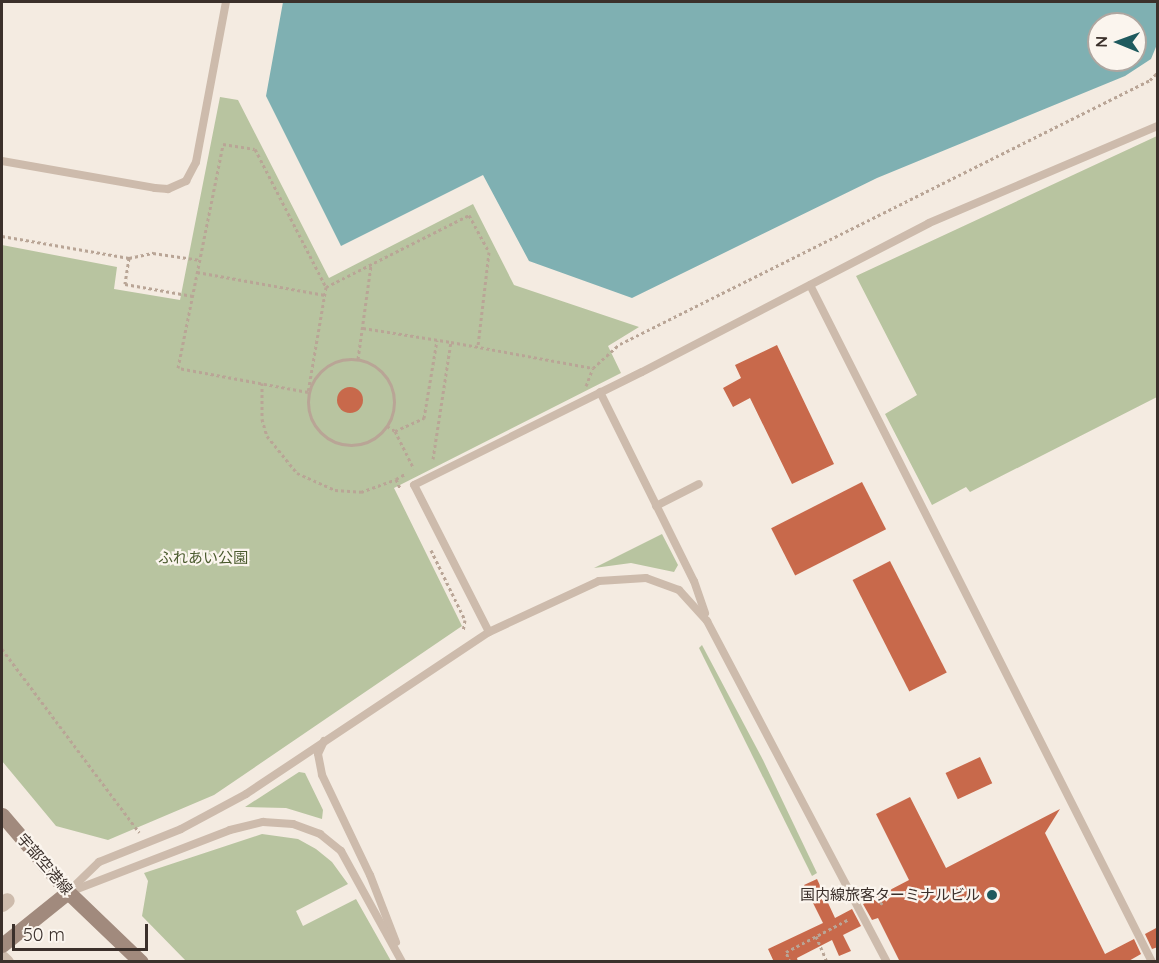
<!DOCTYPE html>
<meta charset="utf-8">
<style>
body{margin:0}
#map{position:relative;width:1159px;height:963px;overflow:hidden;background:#f4ebe1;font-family:Quicksand,"Noto Sans JP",sans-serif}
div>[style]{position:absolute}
.green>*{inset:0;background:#b8c4a0}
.water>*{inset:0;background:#7fb0b2}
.building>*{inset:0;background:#c8694b;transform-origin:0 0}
.round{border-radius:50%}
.path>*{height:3px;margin-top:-1.5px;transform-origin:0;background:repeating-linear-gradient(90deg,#b9a596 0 3px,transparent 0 6px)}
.path>.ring{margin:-1.5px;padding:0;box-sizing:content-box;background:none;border:3px solid #b9a596;border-radius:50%}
.lane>*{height:8px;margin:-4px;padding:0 4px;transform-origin:4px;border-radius:4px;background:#cdbbac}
.street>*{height:15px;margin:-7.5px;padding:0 7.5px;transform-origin:7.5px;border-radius:7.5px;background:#cdbbac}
.secondary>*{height:15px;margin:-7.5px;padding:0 7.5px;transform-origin:7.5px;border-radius:7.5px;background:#a18a7d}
.dots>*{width:16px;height:16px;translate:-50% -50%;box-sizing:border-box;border:3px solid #fbf5ee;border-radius:50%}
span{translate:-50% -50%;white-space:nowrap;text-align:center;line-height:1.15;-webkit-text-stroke:4.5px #fbf5ee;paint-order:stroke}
.park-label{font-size:15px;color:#4a5a2e}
.street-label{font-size:15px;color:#3b302b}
.poi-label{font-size:15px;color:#3b302b}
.right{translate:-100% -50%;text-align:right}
.frame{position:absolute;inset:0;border:3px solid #3b302b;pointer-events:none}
.north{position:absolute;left:1087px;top:12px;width:60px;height:60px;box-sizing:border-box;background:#fbf5ee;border:2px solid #aea6a0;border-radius:50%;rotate:271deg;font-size:16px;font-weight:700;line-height:24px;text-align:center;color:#3b302b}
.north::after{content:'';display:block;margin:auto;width:21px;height:27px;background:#1f5a5e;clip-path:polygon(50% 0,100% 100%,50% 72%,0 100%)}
.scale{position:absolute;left:12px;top:924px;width:136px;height:27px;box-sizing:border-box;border:3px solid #3b302b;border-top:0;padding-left:8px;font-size:18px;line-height:21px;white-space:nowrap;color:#3b302b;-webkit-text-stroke:4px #fbf5ee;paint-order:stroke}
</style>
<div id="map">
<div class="green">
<i style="clip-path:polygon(220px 97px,238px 100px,329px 278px,473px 204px,514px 285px,639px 327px,608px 346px,621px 373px,394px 488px,462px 626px,214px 795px,108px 840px,56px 826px,2px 761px,2px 245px,117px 267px,114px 289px,180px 300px)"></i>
<i style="clip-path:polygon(1157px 136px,1157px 397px,970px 492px,966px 487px,932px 505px,885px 414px,917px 395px,856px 276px)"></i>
<i style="clip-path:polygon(662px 534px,678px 565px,674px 572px,631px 563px,594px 568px)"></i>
<i style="clip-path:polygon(702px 645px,763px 760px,817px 873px,812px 876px,699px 648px)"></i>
<i style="clip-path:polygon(299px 772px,305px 773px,323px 810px,322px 819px,286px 808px,245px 807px)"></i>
<i style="clip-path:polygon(262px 834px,298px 839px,316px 849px,332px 862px,348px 884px,296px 911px,303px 926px,356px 899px,391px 961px,186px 961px,142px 916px,148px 881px,144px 873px)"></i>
</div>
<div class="water">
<i style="clip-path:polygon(evenodd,283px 2px,1156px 2px,1158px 42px,1151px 59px,1125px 76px,877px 178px,632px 298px,529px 261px,483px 175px,341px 246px,266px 96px,283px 2px,1099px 24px,1135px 24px,1135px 60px,1099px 60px,1099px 24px)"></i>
</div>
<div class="building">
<i style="clip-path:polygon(777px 345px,834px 464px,792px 484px,750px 398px,733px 407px,723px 388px,741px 378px,735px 365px)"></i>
<i class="round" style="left:337px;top:387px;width:26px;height:26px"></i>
<i style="left:862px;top:482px;width:53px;height:102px;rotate:63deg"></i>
<i style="left:890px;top:561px;width:125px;height:42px;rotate:63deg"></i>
<i style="left:980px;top:757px;width:29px;height:38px;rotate:65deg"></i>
<i style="clip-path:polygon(910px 797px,946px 868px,1060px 809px,1045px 833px,1105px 954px,1134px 939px,1141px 954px,1127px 962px,900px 962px,878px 918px,872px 920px,863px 904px,909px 880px,876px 814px)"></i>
<i style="clip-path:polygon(817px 879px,835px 918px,852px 909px,861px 926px,843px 935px,851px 951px,839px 956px,832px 940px,797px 958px,798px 962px,774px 962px,768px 949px,823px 923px,804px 885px)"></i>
<i style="clip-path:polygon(1158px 927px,1158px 947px,1152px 949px,1145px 934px)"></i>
</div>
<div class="path">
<i style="left:223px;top:144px;width:32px;rotate:9deg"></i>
<i style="left:255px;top:149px;width:155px;rotate:62.8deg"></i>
<i style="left:326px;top:287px;width:107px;rotate:99.7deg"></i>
<i style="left:308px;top:392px;width:132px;rotate:-169.5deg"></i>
<i style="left:178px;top:368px;width:228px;rotate:-78.6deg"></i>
<i style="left:2px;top:236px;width:129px;rotate:9.8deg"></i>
<i style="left:129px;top:258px;width:26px;rotate:99deg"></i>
<i style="left:125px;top:284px;width:69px;rotate:10deg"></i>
<i style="left:129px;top:258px;width:25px;rotate:-12deg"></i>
<i style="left:153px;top:253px;width:48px;rotate:8.5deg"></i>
<i style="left:197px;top:272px;width:130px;rotate:10.2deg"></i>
<i style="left:326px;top:287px;width:160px;rotate:-26.7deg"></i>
<i style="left:469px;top:215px;width:42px;rotate:61.6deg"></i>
<i style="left:489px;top:252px;width:95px;rotate:96.7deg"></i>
<i style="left:363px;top:328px;width:89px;rotate:9deg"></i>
<i style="left:358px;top:359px;width:95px;rotate:-82.1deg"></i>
<i class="ring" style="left:308px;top:359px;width:83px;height:83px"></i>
<i style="left:262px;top:383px;width:36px;rotate:90deg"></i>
<i style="left:262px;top:419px;width:18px;rotate:74deg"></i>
<i style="left:267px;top:436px;width:48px;rotate:51deg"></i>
<i style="left:297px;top:473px;width:42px;rotate:24.1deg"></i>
<i style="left:335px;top:490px;width:26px;rotate:4deg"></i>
<i style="left:361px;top:492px;width:37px;rotate:-20deg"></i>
<i style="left:396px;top:479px;width:10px;rotate:66deg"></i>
<i style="left:586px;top:386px;width:19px;rotate:-69deg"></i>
<i style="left:593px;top:368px;width:36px;rotate:-42deg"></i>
<i style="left:620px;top:344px;width:592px;rotate:-26.48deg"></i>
<i style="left:1150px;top:80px;width:11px;rotate:-45deg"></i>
<i style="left:387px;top:426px;width:9px;rotate:32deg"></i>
<i style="left:395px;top:431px;width:42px;rotate:63.4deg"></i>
<i style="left:395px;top:431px;width:32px;rotate:-24deg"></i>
<i style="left:424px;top:418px;width:79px;rotate:-80.5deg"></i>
<i style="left:433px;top:459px;width:118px;rotate:-81.3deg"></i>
<i style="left:451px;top:342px;width:144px;rotate:10.4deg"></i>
<i style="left:396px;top:479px;width:10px;rotate:-29deg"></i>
<i style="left:431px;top:550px;width:78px;rotate:64.1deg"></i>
<i style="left:465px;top:620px;width:11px;rotate:100deg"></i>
<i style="left:2px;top:649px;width:229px;rotate:53.2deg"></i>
<i style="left:880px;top:904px;width:6px;rotate:-31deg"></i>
<i style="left:816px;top:936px;width:28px;rotate:67deg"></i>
<i style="left:790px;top:962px;width:11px;rotate:-112deg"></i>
<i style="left:786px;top:952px;width:71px;rotate:-27.6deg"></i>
</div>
<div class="lane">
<i style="left:2px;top:161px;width:155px;rotate:10deg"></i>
<i style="left:155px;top:188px;width:13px;rotate:4deg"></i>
<i style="left:168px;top:189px;width:20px;rotate:-24deg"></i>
<i style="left:186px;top:181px;width:21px;rotate:-62deg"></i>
<i style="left:196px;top:162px;width:163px;rotate:-79.4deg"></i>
<i style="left:810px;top:285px;width:758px;rotate:63.2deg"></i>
<i style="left:600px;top:392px;width:211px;rotate:63.6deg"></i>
<i style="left:694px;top:581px;width:34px;rotate:71deg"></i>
<i style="left:656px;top:506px;width:48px;rotate:-27.1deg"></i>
<i style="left:489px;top:632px;width:165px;rotate:-117deg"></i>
<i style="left:414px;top:485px;width:254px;rotate:-26.4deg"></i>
<i style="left:642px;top:372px;width:323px;rotate:-27.4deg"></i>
<i style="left:929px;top:223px;width:249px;rotate:-23deg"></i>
<i style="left:324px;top:741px;width:14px;rotate:115deg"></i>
<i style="left:318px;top:754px;width:21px;rotate:79deg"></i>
<i style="left:322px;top:775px;width:111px;rotate:64.4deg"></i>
<i style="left:370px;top:875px;width:72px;rotate:68.8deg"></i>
<i style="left:72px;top:891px;width:169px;rotate:-21.1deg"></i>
<i style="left:230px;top:830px;width:34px;rotate:-14deg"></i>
<i style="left:263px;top:822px;width:30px;rotate:4deg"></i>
<i style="left:293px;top:824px;width:29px;rotate:20deg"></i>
<i style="left:320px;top:834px;width:27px;rotate:39deg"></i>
<i style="left:341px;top:851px;width:127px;rotate:61.2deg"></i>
<i style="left:68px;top:892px;width:43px;rotate:-44.1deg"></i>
<i style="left:99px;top:862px;width:88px;rotate:-21.9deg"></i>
<i style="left:181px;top:829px;width:74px;rotate:-28.3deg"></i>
<i style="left:246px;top:794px;width:292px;rotate:-33.7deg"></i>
<i style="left:489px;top:632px;width:121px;rotate:-24.9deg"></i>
<i style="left:599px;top:581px;width:47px;rotate:-3.7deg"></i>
<i style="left:646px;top:578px;width:35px;rotate:20deg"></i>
<i style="left:679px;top:590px;width:42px;rotate:47.9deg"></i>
<i style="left:707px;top:621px;width:386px;rotate:62.2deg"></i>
</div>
<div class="street">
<i style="left:2px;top:904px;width:6px;rotate:-39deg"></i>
<i style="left:2px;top:958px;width:6px;rotate:45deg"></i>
</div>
<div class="secondary">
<i style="left:2px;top:815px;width:101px;rotate:49.4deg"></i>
<i style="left:68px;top:892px;width:101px;rotate:43.8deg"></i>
<i style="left:2px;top:945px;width:85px;rotate:-38.8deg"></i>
</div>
<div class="dots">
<i style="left:992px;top:895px;background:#1f5a5e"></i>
</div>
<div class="park-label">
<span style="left:203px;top:558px">ふれあい公園</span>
</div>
<div class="street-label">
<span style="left:45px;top:864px;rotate:49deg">宇部空港線</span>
</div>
<div class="poi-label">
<span class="right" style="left:980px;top:895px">国内線旅客ターミナルビル</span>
</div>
<div class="frame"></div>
<div class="north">N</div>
<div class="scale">50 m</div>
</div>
